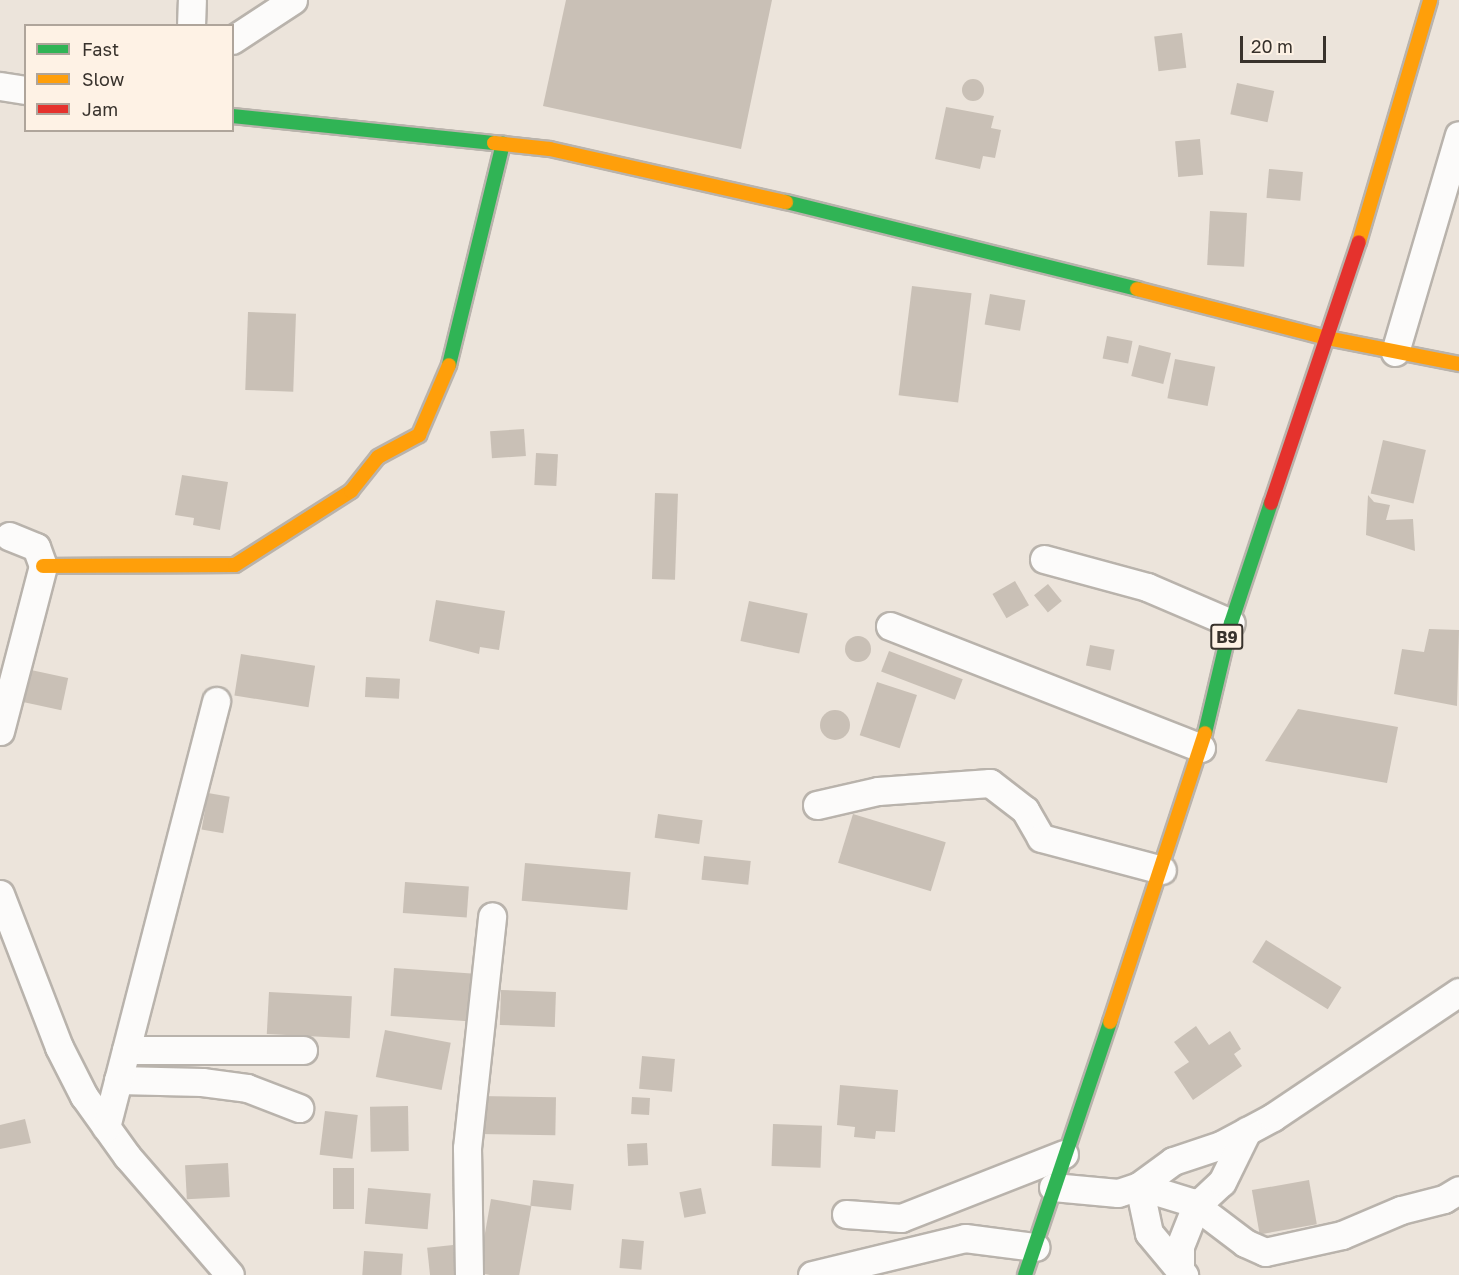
<!DOCTYPE html>
<style>
body{margin:0}
#map{position:relative;width:1459px;height:1275px;overflow:hidden;background:#ece4db;font-family:"Golos Text",sans-serif}
div>[style]{position:absolute}
.building>*{inset:0;background:#c9c0b6;transform-origin:0 0}
.round{border-radius:50%}
.roads{filter:drop-shadow(2px 0 #b9b3ac) drop-shadow(-2px 0 #b9b3ac) drop-shadow(0 2px #b9b3ac) drop-shadow(0 -2px #b9b3ac)}
.street>*{height:27px;margin:-13.5px;padding:0 13.5px;transform-origin:13.5px;border-radius:13.5px;background:#fcfbfa}
.fast>*{height:14px;margin:-7px;padding:0 7px;transform-origin:7px;border-radius:7px;background:#30b455}
.slow>*{height:14px;margin:-7px;padding:0 7px;transform-origin:7px;border-radius:7px;background:#ff9f0a}
.jam>*{height:14px;margin:-7px;padding:0 7px;transform-origin:7px;border-radius:7px;background:#e5322d}
span{translate:-50% -50%;white-space:nowrap;text-align:center;line-height:1.15;-webkit-text-stroke:6px #fef2e5;paint-order:stroke}
.shield-label span{padding:2px 4px;background:#fef2e5;border:2px solid;border-radius:4px;-webkit-text-stroke-width:0}
.shield-label{font-size:16px;color:#38322c;font-weight:700}
.legend{position:absolute;left:24px;top:24px;width:210px;height:108px;box-sizing:border-box;background:#fef2e5;border:2px solid #afa59b;margin:0;padding:8px 10px;list-style:none;font-size:18px;color:#38322c}
.legend li{display:flex;align-items:center;gap:12px;height:30px}
.legend b{width:30px;border:2px solid #afa59b}
.scale{position:absolute;left:1240px;top:36px;width:86px;height:27px;box-sizing:border-box;border:3px solid #38322c;border-top:0;padding-left:8px;font-size:18px;line-height:21px;white-space:nowrap;color:#38322c;-webkit-text-stroke:4px #fef2e5;paint-order:stroke}
</style>
<div id="map">
<div class="building">
<i style="clip-path:polygon(566px 0,772px 0,741px 149px,543px 106px)"></i>
<i style="left:1182px;top:33px;width:35px;height:28px;rotate:83deg"></i>
<i class="round" style="left:962px;top:79px;width:22px;height:22px"></i>
<i style="left:1237px;top:83px;width:38px;height:32px;rotate:12deg"></i>
<i style="clip-path:polygon(946px 107px,994px 116px,991px 128px,1001px 130px,995px 158px,983px 156px,980px 169px,935px 159px)"></i>
<i style="left:1200px;top:139px;width:36px;height:25px;rotate:85deg"></i>
<i style="left:1269px;top:169px;width:34px;height:29px;rotate:5deg"></i>
<i style="left:1210px;top:211px;width:37px;height:54px;rotate:3deg"></i>
<i style="left:912px;top:286px;width:60px;height:110px;rotate:7deg"></i>
<i style="left:990px;top:294px;width:36px;height:31px;rotate:10deg"></i>
<i style="left:248px;top:312px;width:48px;height:78px;rotate:2deg"></i>
<i style="left:1107px;top:336px;width:26px;height:23px;rotate:11deg"></i>
<i style="left:1139px;top:345px;width:33px;height:32px;rotate:14deg"></i>
<i style="left:1175px;top:359px;width:41px;height:40px;rotate:11deg"></i>
<i style="left:524px;top:429px;width:27px;height:34px;rotate:86deg"></i>
<i style="left:1383px;top:440px;width:44px;height:55px;rotate:13deg"></i>
<i style="left:536px;top:453px;width:22px;height:32px;rotate:3deg"></i>
<i style="clip-path:polygon(182px 475px,228px 482px,220px 530px,193px 525px,194px 518px,175px 515px)"></i>
<i style="left:655px;top:493px;width:23px;height:86px;rotate:2deg"></i>
<i style="clip-path:polygon(1368px 495px,1374px 502px,1390px 505px,1386px 520px,1413px 519px,1415px 551px,1366px 535px)"></i>
<i style="left:1015px;top:581px;width:28px;height:26px;rotate:60deg"></i>
<i style="left:1048px;top:584px;width:22px;height:18px;rotate:51deg"></i>
<i style="clip-path:polygon(436px 600px,505px 611px,499px 650px,480px 647px,479px 654px,429px 641px)"></i>
<i style="left:749px;top:601px;width:60px;height:41px;rotate:12deg"></i>
<i style="clip-path:polygon(1429px 629px,1459px 630px,1457px 706px,1394px 694px,1402px 649px,1424px 652px)"></i>
<i class="round" style="left:845px;top:636px;width:26px;height:26px"></i>
<i style="left:1090px;top:645px;width:25px;height:21px;rotate:11deg"></i>
<i style="left:889px;top:651px;width:79px;height:22px;rotate:21deg"></i>
<i style="left:241px;top:654px;width:75px;height:42px;rotate:9deg"></i>
<i style="left:31px;top:670px;width:38px;height:33px;rotate:12deg"></i>
<i style="left:366px;top:677px;width:34px;height:20px;rotate:3deg"></i>
<i style="left:877px;top:682px;width:42px;height:56px;rotate:18deg"></i>
<i style="clip-path:polygon(1298px 709px,1398px 727px,1387px 783px,1265px 761px)"></i>
<i class="round" style="left:820px;top:710px;width:30px;height:30px"></i>
<i style="left:208px;top:793px;width:22px;height:37px;rotate:10deg"></i>
<i style="left:658px;top:814px;width:45px;height:24px;rotate:8deg"></i>
<i style="left:853px;top:814px;width:97px;height:51px;rotate:17deg"></i>
<i style="left:704px;top:856px;width:47px;height:24px;rotate:6deg"></i>
<i style="left:525px;top:863px;width:106px;height:38px;rotate:5deg"></i>
<i style="left:405px;top:882px;width:64px;height:31px;rotate:4deg"></i>
<i style="left:1266px;top:940px;width:89px;height:26px;rotate:32deg"></i>
<i style="left:394px;top:968px;width:81px;height:48px;rotate:4deg"></i>
<i style="left:501px;top:990px;width:55px;height:35px;rotate:2deg"></i>
<i style="left:269px;top:992px;width:83px;height:42px;rotate:3deg"></i>
<i style="clip-path:polygon(1196px 1026px,1209px 1045px,1230px 1031px,1241px 1049px,1234px 1054px,1242px 1066px,1193px 1100px,1174px 1072px,1189px 1062px,1174px 1042px)"></i>
<i style="left:385px;top:1030px;width:67px;height:48px;rotate:11deg"></i>
<i style="left:642px;top:1056px;width:33px;height:33px;rotate:5deg"></i>
<i style="clip-path:polygon(840px 1085px,898px 1090px,895px 1132px,876px 1131px,875px 1139px,854px 1137px,855px 1127px,837px 1125px)"></i>
<i style="left:479px;top:1096px;width:77px;height:38px;rotate:1deg"></i>
<i style="left:632px;top:1097px;width:18px;height:17px;rotate:3deg"></i>
<i style="left:408px;top:1106px;width:45px;height:38px;rotate:89deg"></i>
<i style="left:325px;top:1111px;width:33px;height:44px;rotate:7deg"></i>
<i style="clip-path:polygon(25px 1119px,31px 1143px,0 1149px,0 1125px)"></i>
<i style="left:773px;top:1124px;width:49px;height:42px;rotate:2deg"></i>
<i style="left:647px;top:1143px;width:22px;height:20px;rotate:87deg"></i>
<i style="left:228px;top:1163px;width:34px;height:43px;rotate:87deg"></i>
<i style="left:333px;top:1168px;width:21px;height:41px"></i>
<i style="left:533px;top:1180px;width:41px;height:26px;rotate:6deg"></i>
<i style="left:1309px;top:1180px;width:45px;height:58px;rotate:80deg"></i>
<i style="left:368px;top:1188px;width:63px;height:36px;rotate:5deg"></i>
<i style="left:701px;top:1188px;width:26px;height:22px;rotate:79deg"></i>
<i style="left:491px;top:1199px;width:41px;height:75px;rotate:10deg"></i>
<i style="left:622px;top:1239px;width:22px;height:29px;rotate:5deg"></i>
<i style="left:453px;top:1245px;width:30px;height:26px;rotate:84deg"></i>
<i style="left:364px;top:1251px;width:39px;height:24px;rotate:4deg"></i>
</div>
<div class="roads">
<div class="street">
<i style="left:191px;top:26px;width:26px;rotate:-88deg"></i>
<i style="left:232px;top:40px;width:73px;rotate:-33.3deg"></i>
<i style="left:0;top:86px;width:26px;rotate:9deg"></i>
<i style="left:1395px;top:352px;width:226px;rotate:-73.6deg"></i>
<i style="left:1044px;top:559px;width:107px;rotate:15.2deg"></i>
<i style="left:1147px;top:587px;width:91px;rotate:23.2deg"></i>
<i style="left:890px;top:626px;width:334px;rotate:21.4deg"></i>
<i style="left:0;top:731px;width:171px;rotate:-75.4deg"></i>
<i style="left:43px;top:566px;width:20px;rotate:-110deg"></i>
<i style="left:36px;top:547px;width:29px;rotate:-158deg"></i>
<i style="left:817px;top:805px;width:63px;rotate:-12.9deg"></i>
<i style="left:878px;top:791px;width:112px;rotate:-4.1deg"></i>
<i style="left:990px;top:783px;width:44px;rotate:37.6deg"></i>
<i style="left:1025px;top:810px;width:32px;rotate:60deg"></i>
<i style="left:1041px;top:838px;width:125px;rotate:14.8deg"></i>
<i style="left:0;top:894px;width:164px;rotate:68.9deg"></i>
<i style="left:59px;top:1047px;width:55px;rotate:63deg"></i>
<i style="left:84px;top:1096px;width:74px;rotate:54.4deg"></i>
<i style="left:127px;top:1156px;width:157px;rotate:49.1deg"></i>
<i style="left:126px;top:1050px;width:177px"></i>
<i style="left:118px;top:1080px;width:84px;rotate:1.4deg"></i>
<i style="left:202px;top:1082px;width:45px;rotate:7.6deg"></i>
<i style="left:247px;top:1088px;width:56px;rotate:21deg"></i>
<i style="left:106px;top:1127px;width:440px;rotate:-75.5deg"></i>
<i style="left:1139px;top:1186px;width:54px;rotate:17.1deg"></i>
<i style="left:1191px;top:1202px;width:68px;rotate:37.2deg"></i>
<i style="left:1245px;top:1243px;width:22px;rotate:24deg"></i>
<i style="left:1265px;top:1252px;width:79px;rotate:-12.4deg"></i>
<i style="left:1342px;top:1235px;width:64px;rotate:-23deg"></i>
<i style="left:1401px;top:1210px;width:44px;rotate:-14.3deg"></i>
<i style="left:1444px;top:1199px;width:17px;rotate:-31deg"></i>
<i style="left:1139px;top:1186px;width:48px;rotate:78deg"></i>
<i style="left:1149px;top:1233px;width:55px;rotate:50.2deg"></i>
<i style="left:1053px;top:1187px;width:65px;rotate:5.3deg"></i>
<i style="left:1118px;top:1193px;width:22px;rotate:-18deg"></i>
<i style="left:1139px;top:1186px;width:42px;rotate:-36.3deg"></i>
<i style="left:1173px;top:1161px;width:51px;rotate:-18.4deg"></i>
<i style="left:1221px;top:1145px;width:59px;rotate:-28.3deg"></i>
<i style="left:1273px;top:1117px;width:224px;rotate:-33.9deg"></i>
<i style="left:846px;top:1214px;width:55px;rotate:4.2deg"></i>
<i style="left:901px;top:1218px;width:175px;rotate:-21.4deg"></i>
<i style="left:469px;top:1275px;width:127px;rotate:-90.9deg"></i>
<i style="left:467px;top:1148px;width:233px;rotate:-83.8deg"></i>
<i style="left:812px;top:1275px;width:157px;rotate:-13.6deg"></i>
<i style="left:965px;top:1238px;width:71px;rotate:7.3deg"></i>
<i style="left:1180px;top:1275px;width:29px;rotate:-90deg"></i>
<i style="left:1180px;top:1246px;width:43px;rotate:-68.2deg"></i>
<i style="left:1196px;top:1206px;width:35px;rotate:-43deg"></i>
<i style="left:1222px;top:1182px;width:57px;rotate:-63.9deg"></i>
</div>
<div class="fast">
<i style="left:232px;top:116px;width:263px;rotate:5.9deg"></i>
<i style="left:786px;top:202px;width:362px;rotate:13.9deg"></i>
<i style="left:449px;top:365px;width:228px;rotate:-76.3deg"></i>
<i style="left:1205px;top:733px;width:113px;rotate:-76.7deg"></i>
<i style="left:1231px;top:623px;width:126px;rotate:-71.6deg"></i>
<i style="left:1025px;top:1275px;width:267px;rotate:-71.4deg"></i>
</div>
<div class="slow">
<i style="left:494px;top:143px;width:56px;rotate:6.1deg"></i>
<i style="left:550px;top:149px;width:242px;rotate:12.7deg"></i>
<i style="left:1359px;top:242px;width:252px;rotate:-73.6deg"></i>
<i style="left:1137px;top:289px;width:196px;rotate:14.5deg"></i>
<i style="left:1327px;top:338px;width:135px;rotate:11.1deg"></i>
<i style="left:43px;top:566px;width:192px;rotate:-0.3deg"></i>
<i style="left:235px;top:565px;width:138px;rotate:-32.5deg"></i>
<i style="left:351px;top:491px;width:43px;rotate:-51.5deg"></i>
<i style="left:378px;top:457px;width:47px;rotate:-28.2deg"></i>
<i style="left:419px;top:435px;width:76px;rotate:-66.8deg"></i>
<i style="left:1110px;top:1022px;width:304px;rotate:-71.8deg"></i>
</div>
<div class="jam">
<i style="left:1271px;top:503px;width:275px;rotate:-71.4deg"></i>
</div>
</div>
<div class="shield-label">
<span style="left:1227px;top:637px">B9</span>
</div>
<ul class="legend">
<li><b style="height:8px;background:#30b455"></b>Fast</li>
<li><b style="height:8px;background:#ff9f0a"></b>Slow</li>
<li><b style="height:8px;background:#e5322d"></b>Jam</li>
</ul>
<div class="scale">20 m</div>
</div>
